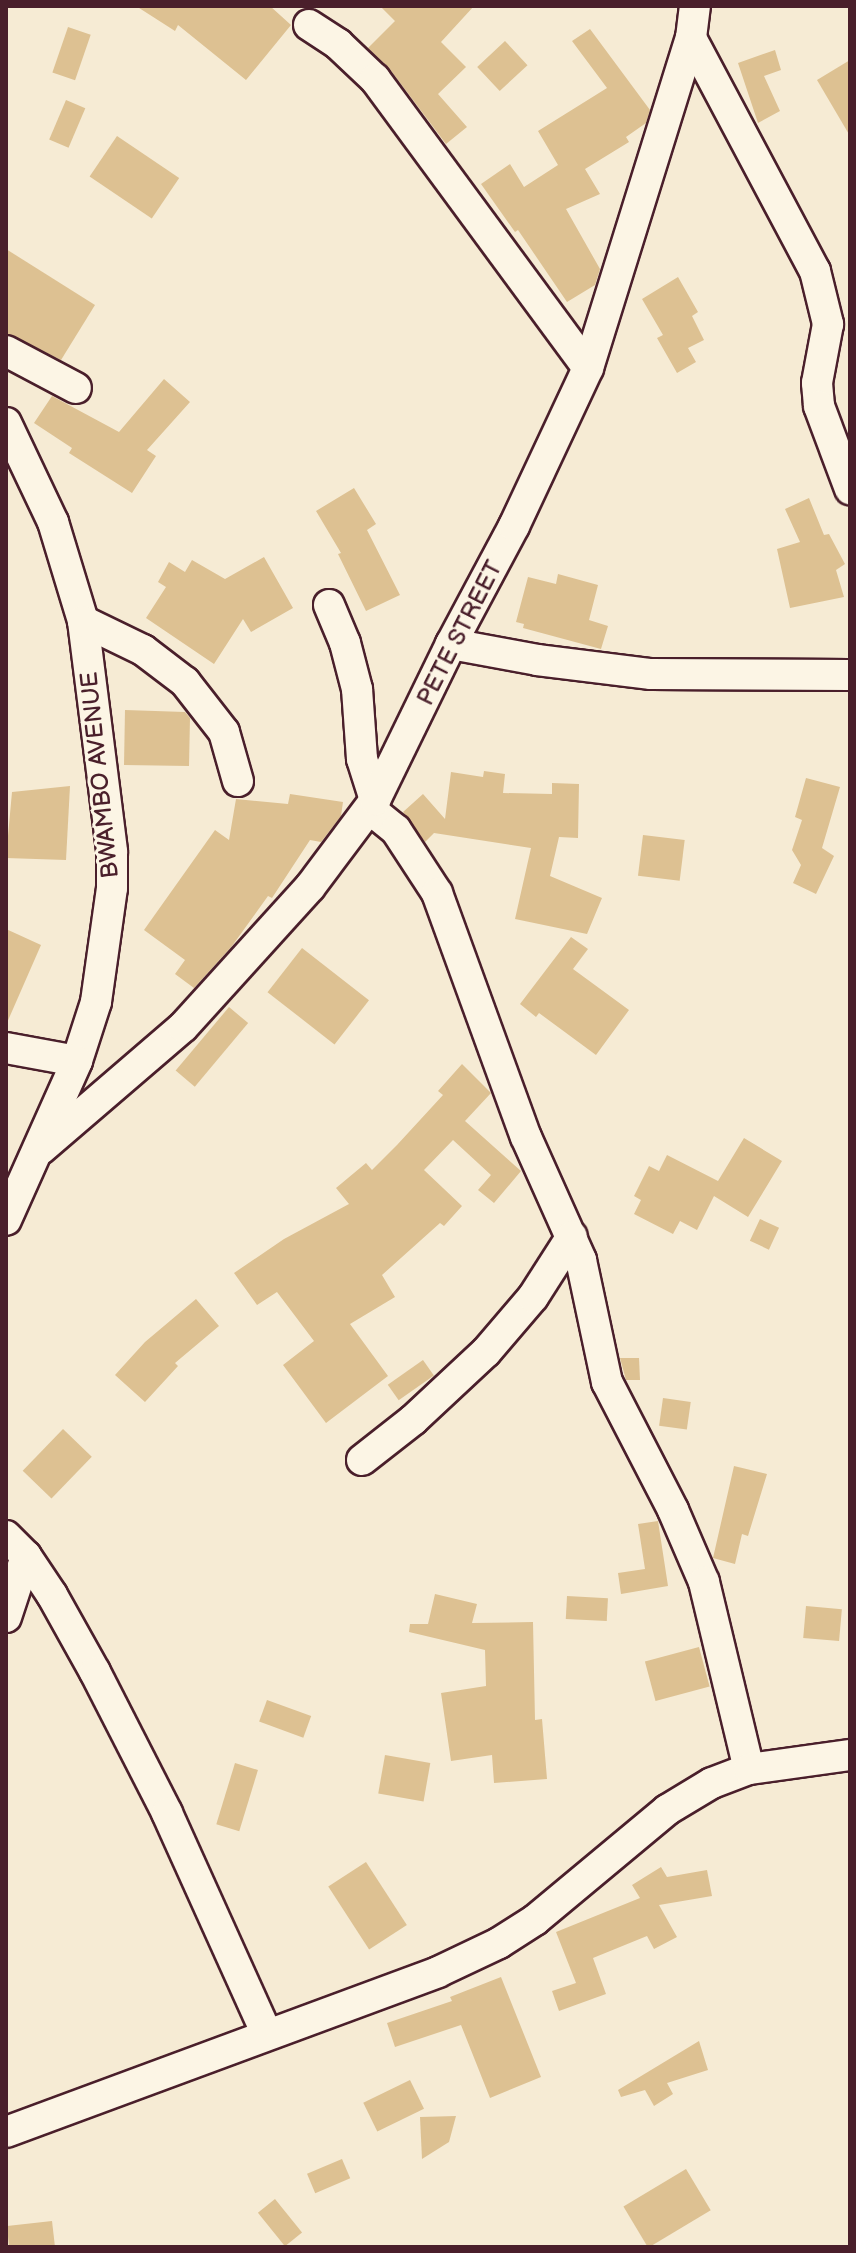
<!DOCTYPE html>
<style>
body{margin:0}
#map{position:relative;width:856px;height:2253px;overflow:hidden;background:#f6ebd4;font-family:"Balsamiq Sans",sans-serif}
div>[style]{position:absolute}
.building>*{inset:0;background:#ddc192;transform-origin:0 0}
.roads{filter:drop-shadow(2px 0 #4a1f2b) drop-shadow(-2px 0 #4a1f2b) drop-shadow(0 2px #4a1f2b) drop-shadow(0 -2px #4a1f2b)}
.street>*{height:30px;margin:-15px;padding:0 15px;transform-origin:15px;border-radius:15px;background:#fcf5e5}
span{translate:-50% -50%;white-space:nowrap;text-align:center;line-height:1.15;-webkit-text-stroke:6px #fcf5e5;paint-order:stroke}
.street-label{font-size:24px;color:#4a1f2b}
.frame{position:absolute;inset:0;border:8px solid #4a1f2b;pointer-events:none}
</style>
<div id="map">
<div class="building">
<i style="clip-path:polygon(136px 6px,270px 6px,291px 25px,246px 80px,178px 25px,175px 31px)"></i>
<i style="clip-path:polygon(380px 6px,474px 6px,441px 42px,466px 67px,438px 94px,467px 127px,446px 144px,389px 68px,368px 48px,395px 21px)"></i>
<i style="left:68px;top:27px;width:24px;height:48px;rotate:19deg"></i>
<i style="clip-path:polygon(590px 29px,650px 110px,646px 123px,626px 137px,629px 142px,585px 169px,600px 194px,566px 209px,600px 269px,595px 285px,567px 302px,518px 230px,515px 232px,481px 184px,510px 164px,524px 187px,558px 165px,538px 131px,607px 88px,572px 41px)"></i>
<i style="left:505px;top:41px;width:33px;height:38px;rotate:47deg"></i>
<i style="clip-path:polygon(775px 50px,781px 70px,764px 76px,780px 111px,758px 123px,738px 63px)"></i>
<i style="clip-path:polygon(850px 60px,850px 136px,817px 80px)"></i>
<i style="left:66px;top:100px;width:21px;height:43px;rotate:23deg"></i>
<i style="left:117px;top:136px;width:75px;height:49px;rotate:34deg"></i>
<i style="clip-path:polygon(6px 249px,95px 305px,61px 360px,6px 333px)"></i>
<i style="clip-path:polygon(678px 277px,698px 312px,692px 316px,704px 340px,688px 348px,696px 362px,677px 373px,657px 338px,663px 335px,642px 299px)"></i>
<i style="clip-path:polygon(164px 379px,190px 402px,147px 450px,156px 456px,132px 493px,69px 453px,72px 448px,34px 423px,52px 396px,119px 432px)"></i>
<i style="clip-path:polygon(354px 488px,376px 524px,367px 530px,400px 595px,366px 611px,338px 554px,341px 553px,316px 511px)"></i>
<i style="clip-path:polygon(809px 498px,824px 535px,829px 534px,845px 564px,836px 570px,844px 597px,790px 608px,777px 549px,800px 542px,785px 509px)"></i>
<i style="clip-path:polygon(264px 557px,293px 608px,251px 632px,243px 619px,214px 664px,146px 618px,166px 587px,158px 582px,169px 562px,185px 572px,192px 560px,225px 579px)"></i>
<i style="clip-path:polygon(558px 574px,598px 585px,589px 620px,608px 626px,601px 649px,523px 628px,524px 624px,516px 622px,528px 577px,556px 584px)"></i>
<i style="clip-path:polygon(125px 710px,185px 712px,190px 718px,189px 766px,124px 765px)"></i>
<i style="clip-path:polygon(484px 771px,505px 774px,503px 793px,552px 794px,552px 783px,579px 784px,578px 838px,559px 837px,550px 876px,602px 898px,587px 934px,515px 919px,531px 848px,434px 833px,425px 842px,403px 812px,423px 794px,445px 819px,451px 772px,483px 777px)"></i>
<i style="clip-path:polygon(806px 778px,840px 787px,822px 848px,834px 856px,816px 894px,793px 883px,801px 865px,792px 850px,802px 820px,795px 817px)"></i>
<i style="clip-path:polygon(70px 786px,66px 860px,6px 858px,12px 792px)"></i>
<i style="clip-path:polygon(290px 794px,343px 802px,341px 816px,321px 842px,310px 840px,272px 898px,268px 896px,232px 946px,194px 988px,175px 974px,185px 960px,144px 930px,215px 830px,229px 840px,236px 799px,288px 804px)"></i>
<i style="left:643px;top:835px;width:42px;height:41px;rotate:7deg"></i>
<i style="clip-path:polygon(6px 929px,41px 945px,6px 1025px)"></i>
<i style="clip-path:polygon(571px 937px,588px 949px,573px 969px,629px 1010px,596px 1055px,539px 1013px,536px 1017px,520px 1004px)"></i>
<i style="left:302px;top:948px;width:85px;height:56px;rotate:38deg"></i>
<i style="left:229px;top:1007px;width:25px;height:83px;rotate:40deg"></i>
<i style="clip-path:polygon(462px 1064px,491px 1093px,465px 1121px,521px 1171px,494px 1203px,478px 1190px,491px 1175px,453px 1140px,424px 1170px,462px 1206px,444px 1226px,440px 1223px,382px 1275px,395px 1297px,350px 1324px,388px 1376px,326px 1423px,283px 1365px,314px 1341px,277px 1292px,257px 1305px,234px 1273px,284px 1239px,349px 1204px,336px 1188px,366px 1163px,372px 1170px,397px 1145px,443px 1095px,438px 1091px)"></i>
<i style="clip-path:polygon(744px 1138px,782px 1161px,748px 1217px,714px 1196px,697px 1230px,680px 1221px,673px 1234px,634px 1214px,641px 1200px,634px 1196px,649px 1166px,659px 1171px,667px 1155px,718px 1181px)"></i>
<i style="left:760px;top:1219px;width:21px;height:24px;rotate:25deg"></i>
<i style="clip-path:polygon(196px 1299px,219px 1326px,175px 1363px,178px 1366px,145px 1402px,115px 1375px,145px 1342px)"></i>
<i style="clip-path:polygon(620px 1358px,639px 1358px,640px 1380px,626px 1380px)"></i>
<i style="left:423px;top:1360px;width:19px;height:43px;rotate:55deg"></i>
<i style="left:663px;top:1398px;width:28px;height:28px;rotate:8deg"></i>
<i style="left:63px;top:1429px;width:40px;height:58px;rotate:44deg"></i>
<i style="clip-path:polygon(734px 1466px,767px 1474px,748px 1536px,742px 1534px,735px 1564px,713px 1558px)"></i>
<i style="clip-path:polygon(658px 1521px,668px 1586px,621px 1594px,618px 1573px,645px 1569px,638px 1524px)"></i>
<i style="clip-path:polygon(435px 1594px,477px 1604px,472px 1623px,533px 1622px,535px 1720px,542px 1719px,547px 1779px,494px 1783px,492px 1755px,451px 1761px,441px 1693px,486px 1686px,485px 1650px,409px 1632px,410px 1624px,428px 1624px)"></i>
<i style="left:567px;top:1596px;width:41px;height:23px;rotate:3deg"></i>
<i style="left:806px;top:1606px;width:36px;height:32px;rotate:5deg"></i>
<i style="left:699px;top:1647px;width:41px;height:56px;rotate:75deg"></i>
<i style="left:267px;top:1700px;width:47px;height:23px;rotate:20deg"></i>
<i style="left:385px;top:1755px;width:46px;height:39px;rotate:10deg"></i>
<i style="left:235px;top:1763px;width:24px;height:64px;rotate:17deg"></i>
<i style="left:366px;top:1862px;width:75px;height:45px;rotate:57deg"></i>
<i style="clip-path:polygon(661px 1867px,667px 1877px,707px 1870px,712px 1896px,659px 1905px,677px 1937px,654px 1949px,647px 1936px,593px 1958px,606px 1994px,559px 2011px,552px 1991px,576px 1983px,556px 1932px,640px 1898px,632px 1885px)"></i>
<i style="clip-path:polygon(501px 1977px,541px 2077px,490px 2098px,461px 2025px,395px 2047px,387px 2023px,452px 2001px,450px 1997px)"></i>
<i style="clip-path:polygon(699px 2041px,708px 2070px,667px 2083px,673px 2094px,654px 2106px,645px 2090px,621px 2097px,618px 2090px)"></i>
<i style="left:410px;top:2080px;width:32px;height:52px;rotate:64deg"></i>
<i style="clip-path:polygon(456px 2116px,449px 2142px,422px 2159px,420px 2117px)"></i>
<i style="left:342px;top:2159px;width:21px;height:38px;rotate:67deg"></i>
<i style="left:686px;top:2169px;width:48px;height:73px;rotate:59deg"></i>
<i style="left:275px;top:2199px;width:43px;height:22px;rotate:51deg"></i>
<i style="clip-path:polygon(52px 2221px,55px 2247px,9px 2247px,7px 2226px)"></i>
</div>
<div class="roads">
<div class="street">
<i style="left:309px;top:25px;width:35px;rotate:33deg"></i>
<i style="left:338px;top:44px;width:51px;rotate:43.4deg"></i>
<i style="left:375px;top:79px;width:359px;rotate:53.6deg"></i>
<i style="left:691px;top:38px;width:264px;rotate:62deg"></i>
<i style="left:815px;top:271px;width:55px;rotate:76.2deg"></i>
<i style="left:828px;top:324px;width:60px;rotate:100.6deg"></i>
<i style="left:817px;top:383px;width:23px;rotate:85deg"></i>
<i style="left:819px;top:406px;width:89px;rotate:69.5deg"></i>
<i style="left:6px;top:351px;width:79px;rotate:27.9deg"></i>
<i style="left:6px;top:423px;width:110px;rotate:64.6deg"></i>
<i style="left:53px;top:522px;width:103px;rotate:73.1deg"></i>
<i style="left:83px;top:621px;width:233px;rotate:82.8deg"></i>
<i style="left:112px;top:852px;width:36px;rotate:90deg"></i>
<i style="left:112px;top:888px;width:115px;rotate:98deg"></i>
<i style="left:96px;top:1002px;width:62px;rotate:107.9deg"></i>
<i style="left:77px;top:1061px;width:174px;rotate:114.1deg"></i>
<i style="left:329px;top:605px;width:41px;rotate:67.2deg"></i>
<i style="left:345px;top:643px;width:48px;rotate:75.4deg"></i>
<i style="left:357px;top:689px;width:70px;rotate:85.9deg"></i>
<i style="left:362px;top:759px;width:43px;rotate:72.4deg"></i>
<i style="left:83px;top:621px;width:67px;rotate:25.8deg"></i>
<i style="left:143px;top:650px;width:53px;rotate:37.3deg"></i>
<i style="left:185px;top:682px;width:63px;rotate:52deg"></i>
<i style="left:224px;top:732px;width:51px;rotate:74.1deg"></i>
<i style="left:451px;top:644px;width:87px;rotate:10.5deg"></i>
<i style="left:537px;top:660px;width:115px;rotate:7deg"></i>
<i style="left:651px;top:674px;width:199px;rotate:0.3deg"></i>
<i style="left:370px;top:809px;width:33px;rotate:39deg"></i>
<i style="left:396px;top:830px;width:75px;rotate:56.9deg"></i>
<i style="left:437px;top:893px;width:260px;rotate:70deg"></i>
<i style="left:526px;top:1137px;width:135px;rotate:65.9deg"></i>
<i style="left:581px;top:1260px;width:125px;rotate:78deg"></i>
<i style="left:607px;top:1382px;width:144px;rotate:62.7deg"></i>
<i style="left:673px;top:1510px;width:78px;rotate:66.7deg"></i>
<i style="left:704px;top:1582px;width:192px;rotate:76.5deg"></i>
<i style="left:6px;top:1048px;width:72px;rotate:10.4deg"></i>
<i style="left:41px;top:1149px;width:187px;rotate:-40.7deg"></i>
<i style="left:183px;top:1027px;width:189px;rotate:-47.8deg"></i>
<i style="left:310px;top:887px;width:109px;rotate:-53.2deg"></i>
<i style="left:375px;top:800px;width:174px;rotate:-64deg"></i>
<i style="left:451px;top:644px;width:134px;rotate:-61.9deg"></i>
<i style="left:514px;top:526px;width:174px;rotate:-64.9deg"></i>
<i style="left:588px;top:368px;width:346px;rotate:-72.7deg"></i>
<i style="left:691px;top:38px;width:32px;rotate:-83deg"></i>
<i style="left:362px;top:1460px;width:65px;rotate:-38.1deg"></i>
<i style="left:413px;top:1420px;width:100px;rotate:-43deg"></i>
<i style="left:486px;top:1352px;width:72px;rotate:-49.5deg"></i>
<i style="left:533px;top:1297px;width:72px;rotate:-57.4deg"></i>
<i style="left:6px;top:1536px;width:28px;rotate:45deg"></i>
<i style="left:26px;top:1556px;width:47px;rotate:56.3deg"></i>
<i style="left:52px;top:1595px;width:88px;rotate:60.8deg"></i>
<i style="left:95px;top:1672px;width:158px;rotate:62.9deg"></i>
<i style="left:167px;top:1813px;width:243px;rotate:65.7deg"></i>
<i style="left:6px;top:1617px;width:64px;rotate:-71.8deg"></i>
<i style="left:6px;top:2132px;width:461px;rotate:-20.3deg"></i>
<i style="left:438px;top:1972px;width:68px;rotate:-25.4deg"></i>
<i style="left:499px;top:1943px;width:43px;rotate:-32.6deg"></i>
<i style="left:535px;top:1920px;width:172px;rotate:-39.8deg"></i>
<i style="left:667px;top:1810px;width:52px;rotate:-31deg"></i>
<i style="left:712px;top:1783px;width:40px;rotate:-21deg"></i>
<i style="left:749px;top:1769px;width:102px;rotate:-7.9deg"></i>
</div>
</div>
<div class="street-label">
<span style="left:460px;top:633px;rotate:-63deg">PETE STREET</span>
<span style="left:100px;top:775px;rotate:-96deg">BWAMBO AVENUE</span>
</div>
<div class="frame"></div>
</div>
